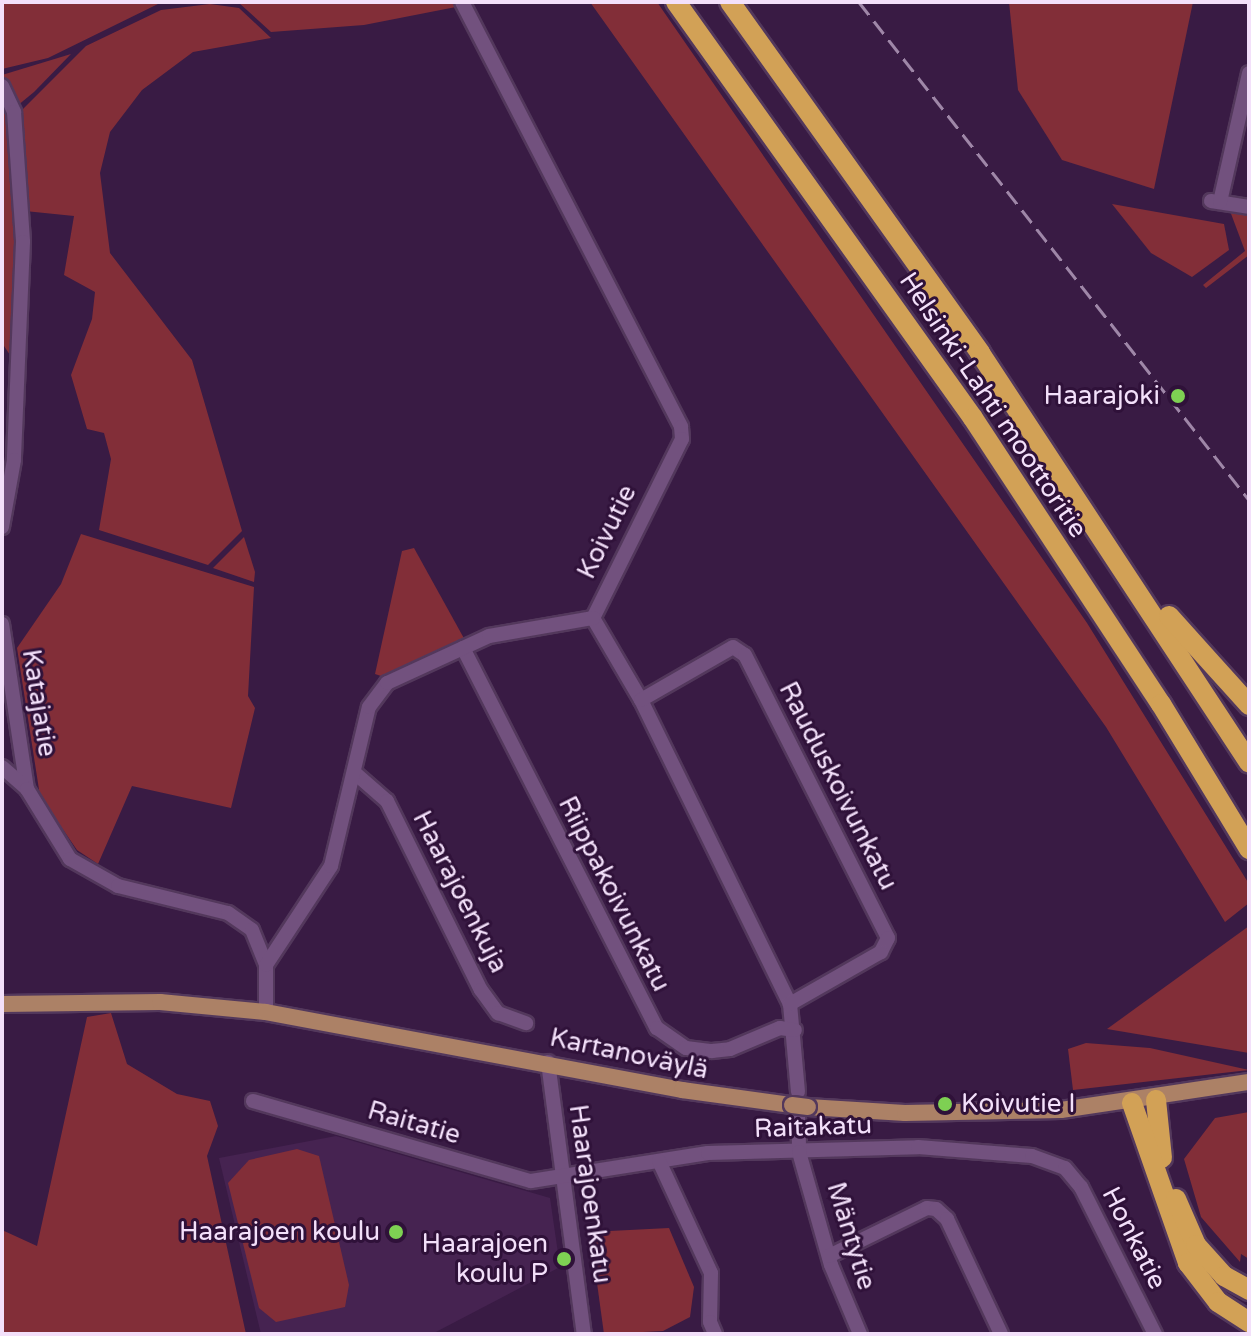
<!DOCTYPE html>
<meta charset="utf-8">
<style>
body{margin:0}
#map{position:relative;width:1251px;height:1336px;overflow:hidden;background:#391b44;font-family:"Varela Round",sans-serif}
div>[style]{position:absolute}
.built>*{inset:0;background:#462351}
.green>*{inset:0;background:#822e38}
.roads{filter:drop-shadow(2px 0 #53385c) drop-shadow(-2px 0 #53385c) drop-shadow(0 2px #53385c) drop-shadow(0 -2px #53385c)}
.minor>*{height:14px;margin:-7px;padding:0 7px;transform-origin:7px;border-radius:7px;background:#72517e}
.major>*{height:16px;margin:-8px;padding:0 8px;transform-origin:8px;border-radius:8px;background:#ac8166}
.highway>*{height:20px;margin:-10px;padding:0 10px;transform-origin:10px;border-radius:10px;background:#d2a156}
.rail>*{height:3px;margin-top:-1.5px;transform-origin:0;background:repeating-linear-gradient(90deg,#9f87a8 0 16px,transparent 0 24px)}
.bridges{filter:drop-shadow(2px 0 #53385c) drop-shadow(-2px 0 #53385c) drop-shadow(0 2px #53385c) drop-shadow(0 -2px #53385c)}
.major-bridge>*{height:16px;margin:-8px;padding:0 8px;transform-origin:8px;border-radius:8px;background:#ac8166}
.dots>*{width:22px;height:22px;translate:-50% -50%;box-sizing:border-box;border:4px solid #2f1139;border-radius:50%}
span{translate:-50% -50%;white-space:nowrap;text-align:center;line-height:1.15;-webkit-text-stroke:6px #2f1139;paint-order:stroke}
.poi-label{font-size:26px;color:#f3e0fa}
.right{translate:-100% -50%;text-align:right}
.left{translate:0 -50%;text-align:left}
.street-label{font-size:26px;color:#f3e0fa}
.frame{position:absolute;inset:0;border:4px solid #f3e0fa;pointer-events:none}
</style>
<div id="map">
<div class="built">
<i style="clip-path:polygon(336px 1136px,550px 1198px,560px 1267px,432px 1334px,261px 1334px,219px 1158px)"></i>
</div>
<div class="green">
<i style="clip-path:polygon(2px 2px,173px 2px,158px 4px,48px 58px,2px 69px)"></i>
<i style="clip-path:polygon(238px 2px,459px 2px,461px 6px,364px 25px,271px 32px)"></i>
<i style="clip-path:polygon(590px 2px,657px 2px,1087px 623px,1249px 884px,1249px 903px,1225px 922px,1106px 727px)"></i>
<i style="clip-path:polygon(1009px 2px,1193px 2px,1154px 189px,1062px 160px,1018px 90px)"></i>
<i style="clip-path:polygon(210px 4px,239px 8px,271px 38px,193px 52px,142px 90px,110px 132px,100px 173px,110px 253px,192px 360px,242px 531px,208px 565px,99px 530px,111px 459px,104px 433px,87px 429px,71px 375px,92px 319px,95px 292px,64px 275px,74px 216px,25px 211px,19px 113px,86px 46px,161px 10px)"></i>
<i style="clip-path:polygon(71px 54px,34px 92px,17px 106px,2px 75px)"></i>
<i style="clip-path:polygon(2px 95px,9px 109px,19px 242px,14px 361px,2px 343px)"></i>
<i style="clip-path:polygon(1112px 204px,1224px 224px,1229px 250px,1192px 277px,1151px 253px)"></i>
<i style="clip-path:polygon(1230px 211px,1249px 212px,1249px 255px,1206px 288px,1203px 285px,1245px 251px)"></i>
<i style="clip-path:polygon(81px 534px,254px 587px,248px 696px,255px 708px,231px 808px,132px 786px,98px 864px,77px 850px,40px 796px,17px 648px,61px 584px)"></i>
<i style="clip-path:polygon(244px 537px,255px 572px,254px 582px,213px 568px)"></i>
<i style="clip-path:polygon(414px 548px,466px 642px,387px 678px,375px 674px,402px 551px)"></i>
<i style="clip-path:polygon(1249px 926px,1249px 1053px,1107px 1029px)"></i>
<i style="clip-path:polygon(111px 1013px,127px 1064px,177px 1094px,210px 1101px,218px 1126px,207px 1156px,246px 1334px,2px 1334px,2px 1230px,37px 1246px,87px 1017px)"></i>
<i style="clip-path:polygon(1086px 1043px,1150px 1048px,1249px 1070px,1073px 1090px,1068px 1049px)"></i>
<i style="clip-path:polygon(1249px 1112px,1249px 1259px,1241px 1254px,1240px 1262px,1201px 1217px,1184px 1159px,1215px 1118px)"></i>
<i style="clip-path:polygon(297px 1149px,319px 1156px,349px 1285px,345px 1307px,276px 1322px,259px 1308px,228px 1183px,249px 1160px)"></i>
<i style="clip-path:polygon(669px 1228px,694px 1287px,690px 1317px,663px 1331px,604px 1334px,590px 1232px)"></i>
</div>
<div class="roads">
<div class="minor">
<i style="left:462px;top:2px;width:478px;rotate:62.7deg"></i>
<i style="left:681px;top:427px;width:12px;rotate:85deg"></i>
<i style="left:682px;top:439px;width:200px;rotate:116.4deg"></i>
<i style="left:2px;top:86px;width:29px;rotate:65deg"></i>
<i style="left:14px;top:112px;width:130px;rotate:86deg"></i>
<i style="left:23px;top:242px;width:218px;rotate:92.4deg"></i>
<i style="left:14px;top:460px;width:68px;rotate:100.2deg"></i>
<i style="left:1211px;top:201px;width:38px;rotate:9deg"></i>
<i style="left:1220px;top:202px;width:132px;rotate:-77.3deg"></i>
<i style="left:593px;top:618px;width:95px;rotate:59.7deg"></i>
<i style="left:641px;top:700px;width:339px;rotate:63.9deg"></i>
<i style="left:790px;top:1004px;width:88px;rotate:84.8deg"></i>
<i style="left:2px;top:624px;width:167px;rotate:81.4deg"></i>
<i style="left:463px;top:648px;width:427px;rotate:63deg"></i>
<i style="left:657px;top:1028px;width:35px;rotate:35deg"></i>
<i style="left:686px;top:1048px;width:26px;rotate:7deg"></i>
<i style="left:712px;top:1051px;width:18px;rotate:-6deg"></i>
<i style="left:730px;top:1049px;width:54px;rotate:-22.8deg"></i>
<i style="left:780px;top:1028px;width:15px;rotate:8deg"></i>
<i style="left:641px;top:700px;width:106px;rotate:-29.9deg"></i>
<i style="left:733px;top:647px;width:14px;rotate:34deg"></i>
<i style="left:745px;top:655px;width:317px;rotate:63.2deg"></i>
<i style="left:888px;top:938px;width:16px;rotate:117deg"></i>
<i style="left:881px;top:952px;width:105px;rotate:150.3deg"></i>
<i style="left:2px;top:767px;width:33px;rotate:41deg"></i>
<i style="left:27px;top:789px;width:82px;rotate:58.4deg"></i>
<i style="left:70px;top:859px;width:55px;rotate:29.4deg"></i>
<i style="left:118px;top:886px;width:113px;rotate:13.8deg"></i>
<i style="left:228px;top:913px;width:29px;rotate:35deg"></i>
<i style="left:252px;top:930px;width:38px;rotate:68deg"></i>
<i style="left:356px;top:774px;width:41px;rotate:41.1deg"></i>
<i style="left:387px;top:801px;width:211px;rotate:63.6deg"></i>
<i style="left:481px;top:990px;width:29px;rotate:54deg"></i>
<i style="left:498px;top:1013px;width:30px;rotate:20deg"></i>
<i style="left:266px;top:1012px;width:47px;rotate:-90deg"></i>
<i style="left:266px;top:965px;width:118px;rotate:-56.7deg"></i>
<i style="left:331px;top:866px;width:163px;rotate:-76.6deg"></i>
<i style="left:369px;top:707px;width:30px;rotate:-53deg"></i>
<i style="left:387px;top:683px;width:112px;rotate:-24.7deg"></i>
<i style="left:489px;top:636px;width:106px;rotate:-9.8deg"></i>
<i style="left:548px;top:1062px;width:274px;rotate:82.5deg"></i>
<i style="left:253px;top:1101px;width:289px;rotate:16.1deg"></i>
<i style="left:531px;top:1181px;width:179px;rotate:-9deg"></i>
<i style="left:708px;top:1153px;width:210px;rotate:-1.6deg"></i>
<i style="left:918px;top:1147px;width:114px;rotate:4.5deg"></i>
<i style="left:1032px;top:1156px;width:35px;rotate:20deg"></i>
<i style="left:1065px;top:1168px;width:25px;rotate:50deg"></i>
<i style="left:1081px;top:1187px;width:165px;rotate:63.3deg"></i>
<i style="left:798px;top:1116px;width:36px;rotate:88deg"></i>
<i style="left:799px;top:1152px;width:117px;rotate:74.2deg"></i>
<i style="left:831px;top:1265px;width:75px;rotate:67.2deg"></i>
<i style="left:659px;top:1161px;width:123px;rotate:65.1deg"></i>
<i style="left:711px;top:1273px;width:49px;rotate:91.2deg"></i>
<i style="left:710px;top:1322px;width:13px;rotate:67deg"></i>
<i style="left:829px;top:1256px;width:109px;rotate:-26.1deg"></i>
<i style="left:927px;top:1208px;width:9px;rotate:6deg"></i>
<i style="left:936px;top:1209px;width:15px;rotate:42deg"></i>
<i style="left:947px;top:1219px;width:127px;rotate:64.8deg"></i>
</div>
<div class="major">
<i style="left:2px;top:1004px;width:158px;rotate:-0.7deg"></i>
<i style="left:160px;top:1002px;width:106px;rotate:5.4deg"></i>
<i style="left:266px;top:1012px;width:423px;rotate:10.6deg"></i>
<i style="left:682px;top:1090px;width:111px;rotate:7.8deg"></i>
<i style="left:808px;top:1107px;width:97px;rotate:3.5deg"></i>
<i style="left:905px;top:1113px;width:156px;rotate:-1.1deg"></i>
<i style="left:1061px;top:1110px;width:190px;rotate:-8.5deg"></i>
</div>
<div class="highway">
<i style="left:676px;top:2px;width:511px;rotate:54.48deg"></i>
<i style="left:973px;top:418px;width:342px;rotate:56.7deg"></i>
<i style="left:1161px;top:704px;width:170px;rotate:58.7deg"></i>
<i style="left:730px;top:2px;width:431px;rotate:54.5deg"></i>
<i style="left:980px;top:353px;width:490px;rotate:56.7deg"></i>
<i style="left:1169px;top:616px;width:120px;rotate:48deg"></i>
<i style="left:1156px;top:1100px;width:58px;rotate:84.1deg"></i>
<i style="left:1132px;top:1103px;width:170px;rotate:70.7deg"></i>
<i style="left:1188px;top:1263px;width:49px;rotate:52.4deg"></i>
<i style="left:1218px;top:1302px;width:37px;rotate:33deg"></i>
<i style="left:1176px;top:1199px;width:50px;rotate:66.5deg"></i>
<i style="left:1196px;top:1245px;width:42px;rotate:47.9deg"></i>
<i style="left:1224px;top:1276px;width:29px;rotate:29deg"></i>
</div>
</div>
<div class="rail">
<i style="left:859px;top:2px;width:633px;rotate:51.93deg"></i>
</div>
<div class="bridges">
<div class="major-bridge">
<i style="left:792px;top:1105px;width:16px;rotate:7deg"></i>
</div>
</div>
<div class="dots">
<i style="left:1178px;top:396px;background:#7ed053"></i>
<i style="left:945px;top:1104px;background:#7ed053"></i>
<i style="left:396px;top:1232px;background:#7ed053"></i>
<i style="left:564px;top:1259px;background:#7ed053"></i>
</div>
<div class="poi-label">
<span class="right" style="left:1160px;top:396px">Haarajoki</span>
<span class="left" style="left:961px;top:1104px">Koivutie I</span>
<span class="right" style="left:380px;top:1232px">Haarajoen koulu</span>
<span class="right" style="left:548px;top:1259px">Haarajoen<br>koulu P</span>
</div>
<div class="street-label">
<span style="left:993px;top:405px;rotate:56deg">Helsinki-Lahti moottoritie</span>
<span style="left:607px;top:532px;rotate:-64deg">Koivutie</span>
<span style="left:39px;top:703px;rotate:81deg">Katajatie</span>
<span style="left:838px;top:786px;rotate:63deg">Rauduskoivunkatu</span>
<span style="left:460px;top:892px;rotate:63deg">Haarajoenkuja</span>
<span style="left:614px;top:894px;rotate:63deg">Riippakoivunkatu</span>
<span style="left:629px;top:1054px;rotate:12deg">Kartanoväylä</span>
<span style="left:414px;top:1123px;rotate:16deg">Raitatie</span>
<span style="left:813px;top:1127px;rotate:-2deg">Raitakatu</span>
<span style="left:590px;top:1194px;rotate:82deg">Haarajoenkatu</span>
<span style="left:851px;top:1236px;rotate:73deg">Mäntytie</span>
<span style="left:1134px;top:1238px;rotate:63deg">Honkatie</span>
</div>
<div class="frame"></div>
</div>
